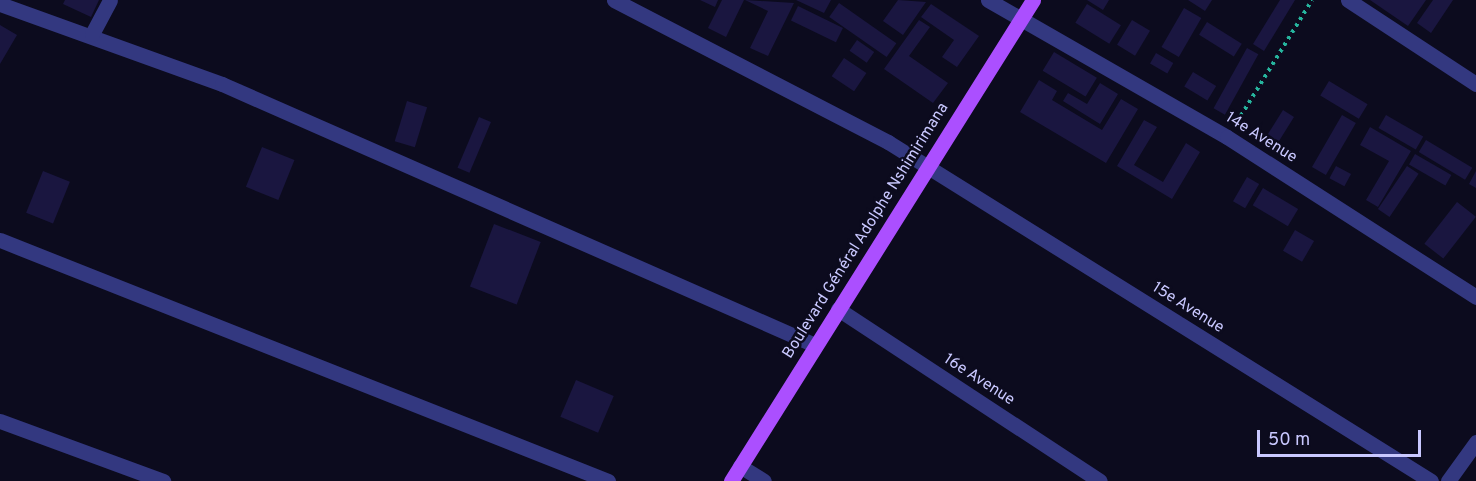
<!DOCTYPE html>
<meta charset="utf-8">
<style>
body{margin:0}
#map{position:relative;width:1476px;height:481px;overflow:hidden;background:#0c0b1e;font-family:Overpass,sans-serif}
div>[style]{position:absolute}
.building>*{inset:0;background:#1a1640;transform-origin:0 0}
.path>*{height:4px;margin-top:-2px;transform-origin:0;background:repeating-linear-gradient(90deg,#26b59e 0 3px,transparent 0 7.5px)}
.minor>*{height:15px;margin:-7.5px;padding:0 7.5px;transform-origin:7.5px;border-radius:7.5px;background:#333880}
.primary>*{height:15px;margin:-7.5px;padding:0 7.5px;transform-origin:7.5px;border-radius:7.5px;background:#ab4fff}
span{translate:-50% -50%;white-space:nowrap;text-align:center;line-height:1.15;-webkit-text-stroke:5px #0c0b1e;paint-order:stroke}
.street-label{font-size:16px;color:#c9c8ff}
.scale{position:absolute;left:1257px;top:430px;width:164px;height:27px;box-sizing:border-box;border:3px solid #c9c8ff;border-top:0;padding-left:8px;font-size:18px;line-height:21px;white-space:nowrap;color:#c9c8ff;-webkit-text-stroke:4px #0c0b1e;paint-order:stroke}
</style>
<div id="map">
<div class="building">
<i style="clip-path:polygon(65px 0,99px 0,91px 17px,63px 4px)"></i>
<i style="clip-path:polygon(700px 0,718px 0,715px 7px)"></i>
<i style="clip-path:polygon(722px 0,744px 0,726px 37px,708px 28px)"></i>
<i style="clip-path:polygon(745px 0,794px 3px,768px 56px,750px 48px,768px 11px)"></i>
<i style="clip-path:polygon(796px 0,831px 0,824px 13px)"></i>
<i style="clip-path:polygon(898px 0,926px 2px,903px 35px,883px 21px)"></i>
<i style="clip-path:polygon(1087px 0,1109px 0,1103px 10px)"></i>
<i style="clip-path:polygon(1188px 0,1212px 0,1205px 11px)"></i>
<i style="clip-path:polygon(1280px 0,1295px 0,1264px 51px,1253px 44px)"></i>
<i style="clip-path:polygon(1370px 0,1426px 0,1408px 26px)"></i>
<i style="clip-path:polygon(1433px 0,1453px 0,1431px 33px,1417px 23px)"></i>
<i style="left:839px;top:3px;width:70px;height:17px;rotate:35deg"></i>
<i style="clip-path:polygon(931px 4px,979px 36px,957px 67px,942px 57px,954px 40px,921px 17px)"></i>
<i style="left:1087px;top:4px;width:40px;height:22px;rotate:32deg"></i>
<i style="left:798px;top:6px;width:50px;height:16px;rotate:26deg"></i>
<i style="left:1184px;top:8px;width:20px;height:45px;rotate:30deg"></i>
<i style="clip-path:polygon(919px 20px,930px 27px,909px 56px,948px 83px,933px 103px,884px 69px)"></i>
<i style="left:1132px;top:20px;width:21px;height:29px;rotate:31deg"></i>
<i style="left:1207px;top:22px;width:41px;height:15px;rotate:32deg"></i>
<i style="clip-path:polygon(0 25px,17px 35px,0 64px)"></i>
<i style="left:857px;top:40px;width:21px;height:13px;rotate:35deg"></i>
<i style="left:1247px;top:48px;width:13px;height:69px;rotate:29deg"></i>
<i style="left:1054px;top:52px;width:50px;height:22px;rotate:31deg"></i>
<i style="left:1156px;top:53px;width:20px;height:12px;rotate:30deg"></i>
<i style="left:844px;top:58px;width:27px;height:22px;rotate:34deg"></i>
<i style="left:1193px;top:72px;width:27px;height:17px;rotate:31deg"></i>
<i style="clip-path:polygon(1039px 80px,1057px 91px,1052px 100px,1102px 130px,1121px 99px,1138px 109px,1106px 163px,1020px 112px)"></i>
<i style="left:1329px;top:81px;width:45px;height:17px;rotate:31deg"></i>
<i style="clip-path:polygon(1100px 83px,1118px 94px,1100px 124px,1063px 101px,1068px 93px,1087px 104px)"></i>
<i style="left:407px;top:101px;width:21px;height:42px;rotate:17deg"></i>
<i style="left:1283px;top:110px;width:13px;height:39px;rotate:32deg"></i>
<i style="left:1342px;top:115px;width:16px;height:60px;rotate:30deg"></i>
<i style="left:1386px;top:115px;width:43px;height:15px;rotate:30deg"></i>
<i style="left:479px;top:117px;width:13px;height:55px;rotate:23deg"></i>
<i style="clip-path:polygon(1144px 120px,1157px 127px,1134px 165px,1163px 182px,1186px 143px,1200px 152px,1172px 199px,1117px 166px)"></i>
<i style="clip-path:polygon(1370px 127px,1411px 151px,1378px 207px,1366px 200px,1389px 161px,1360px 145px)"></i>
<i style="left:1426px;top:140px;width:54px;height:14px;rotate:31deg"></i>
<i style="left:262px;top:147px;width:35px;height:43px;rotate:22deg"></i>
<i style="left:1415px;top:154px;width:42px;height:12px;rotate:30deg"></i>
<i style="left:1336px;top:166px;width:17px;height:14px;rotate:28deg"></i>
<i style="left:1407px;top:166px;width:14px;height:52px;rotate:34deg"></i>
<i style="left:43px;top:171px;width:29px;height:45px;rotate:22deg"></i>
<i style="clip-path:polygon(1476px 171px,1476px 188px,1469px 184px)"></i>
<i style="left:1247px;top:177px;width:14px;height:28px;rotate:30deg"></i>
<i style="left:1263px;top:188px;width:41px;height:20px;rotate:31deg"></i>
<i style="left:1457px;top:202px;width:24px;height:53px;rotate:38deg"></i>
<i style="left:494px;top:224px;width:50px;height:67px;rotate:21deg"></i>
<i style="left:1295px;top:230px;width:22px;height:24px;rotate:30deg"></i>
<i style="left:576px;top:380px;width:41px;height:40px;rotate:23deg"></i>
</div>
<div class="path">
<i style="left:1237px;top:122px;width:143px;rotate:-58.4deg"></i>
</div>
<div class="minor">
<i style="left:614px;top:0;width:309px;rotate:27.4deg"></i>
<i style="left:888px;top:142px;width:640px;rotate:31.98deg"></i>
<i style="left:988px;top:0;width:275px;rotate:29.8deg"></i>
<i style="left:1227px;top:137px;width:296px;rotate:32.7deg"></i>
<i style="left:1348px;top:0;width:153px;rotate:33.3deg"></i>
<i style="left:0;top:4px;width:236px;rotate:19.8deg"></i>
<i style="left:222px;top:84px;width:648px;rotate:23.76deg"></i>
<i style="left:92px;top:34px;width:38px;rotate:-62deg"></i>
<i style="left:0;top:240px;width:654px;rotate:21.62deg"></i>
<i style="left:838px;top:309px;width:313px;rotate:33.3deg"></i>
<i style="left:0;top:421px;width:174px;rotate:20.2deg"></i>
<i style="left:740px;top:466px;width:28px;rotate:32deg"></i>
<i style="left:1448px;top:481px;width:48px;rotate:-54.3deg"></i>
</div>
<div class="primary">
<i style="left:731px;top:481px;width:568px;rotate:-57.88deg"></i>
</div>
<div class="street-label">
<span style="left:1261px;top:138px;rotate:32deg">14e Avenue</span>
<span style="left:866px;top:231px;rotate:-58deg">Boulevard Général Adolphe Nshimirimana</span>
<span style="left:1188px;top:308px;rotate:32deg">15e Avenue</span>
<span style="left:979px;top:380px;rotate:33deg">16e Avenue</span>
</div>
<div class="scale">50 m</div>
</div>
